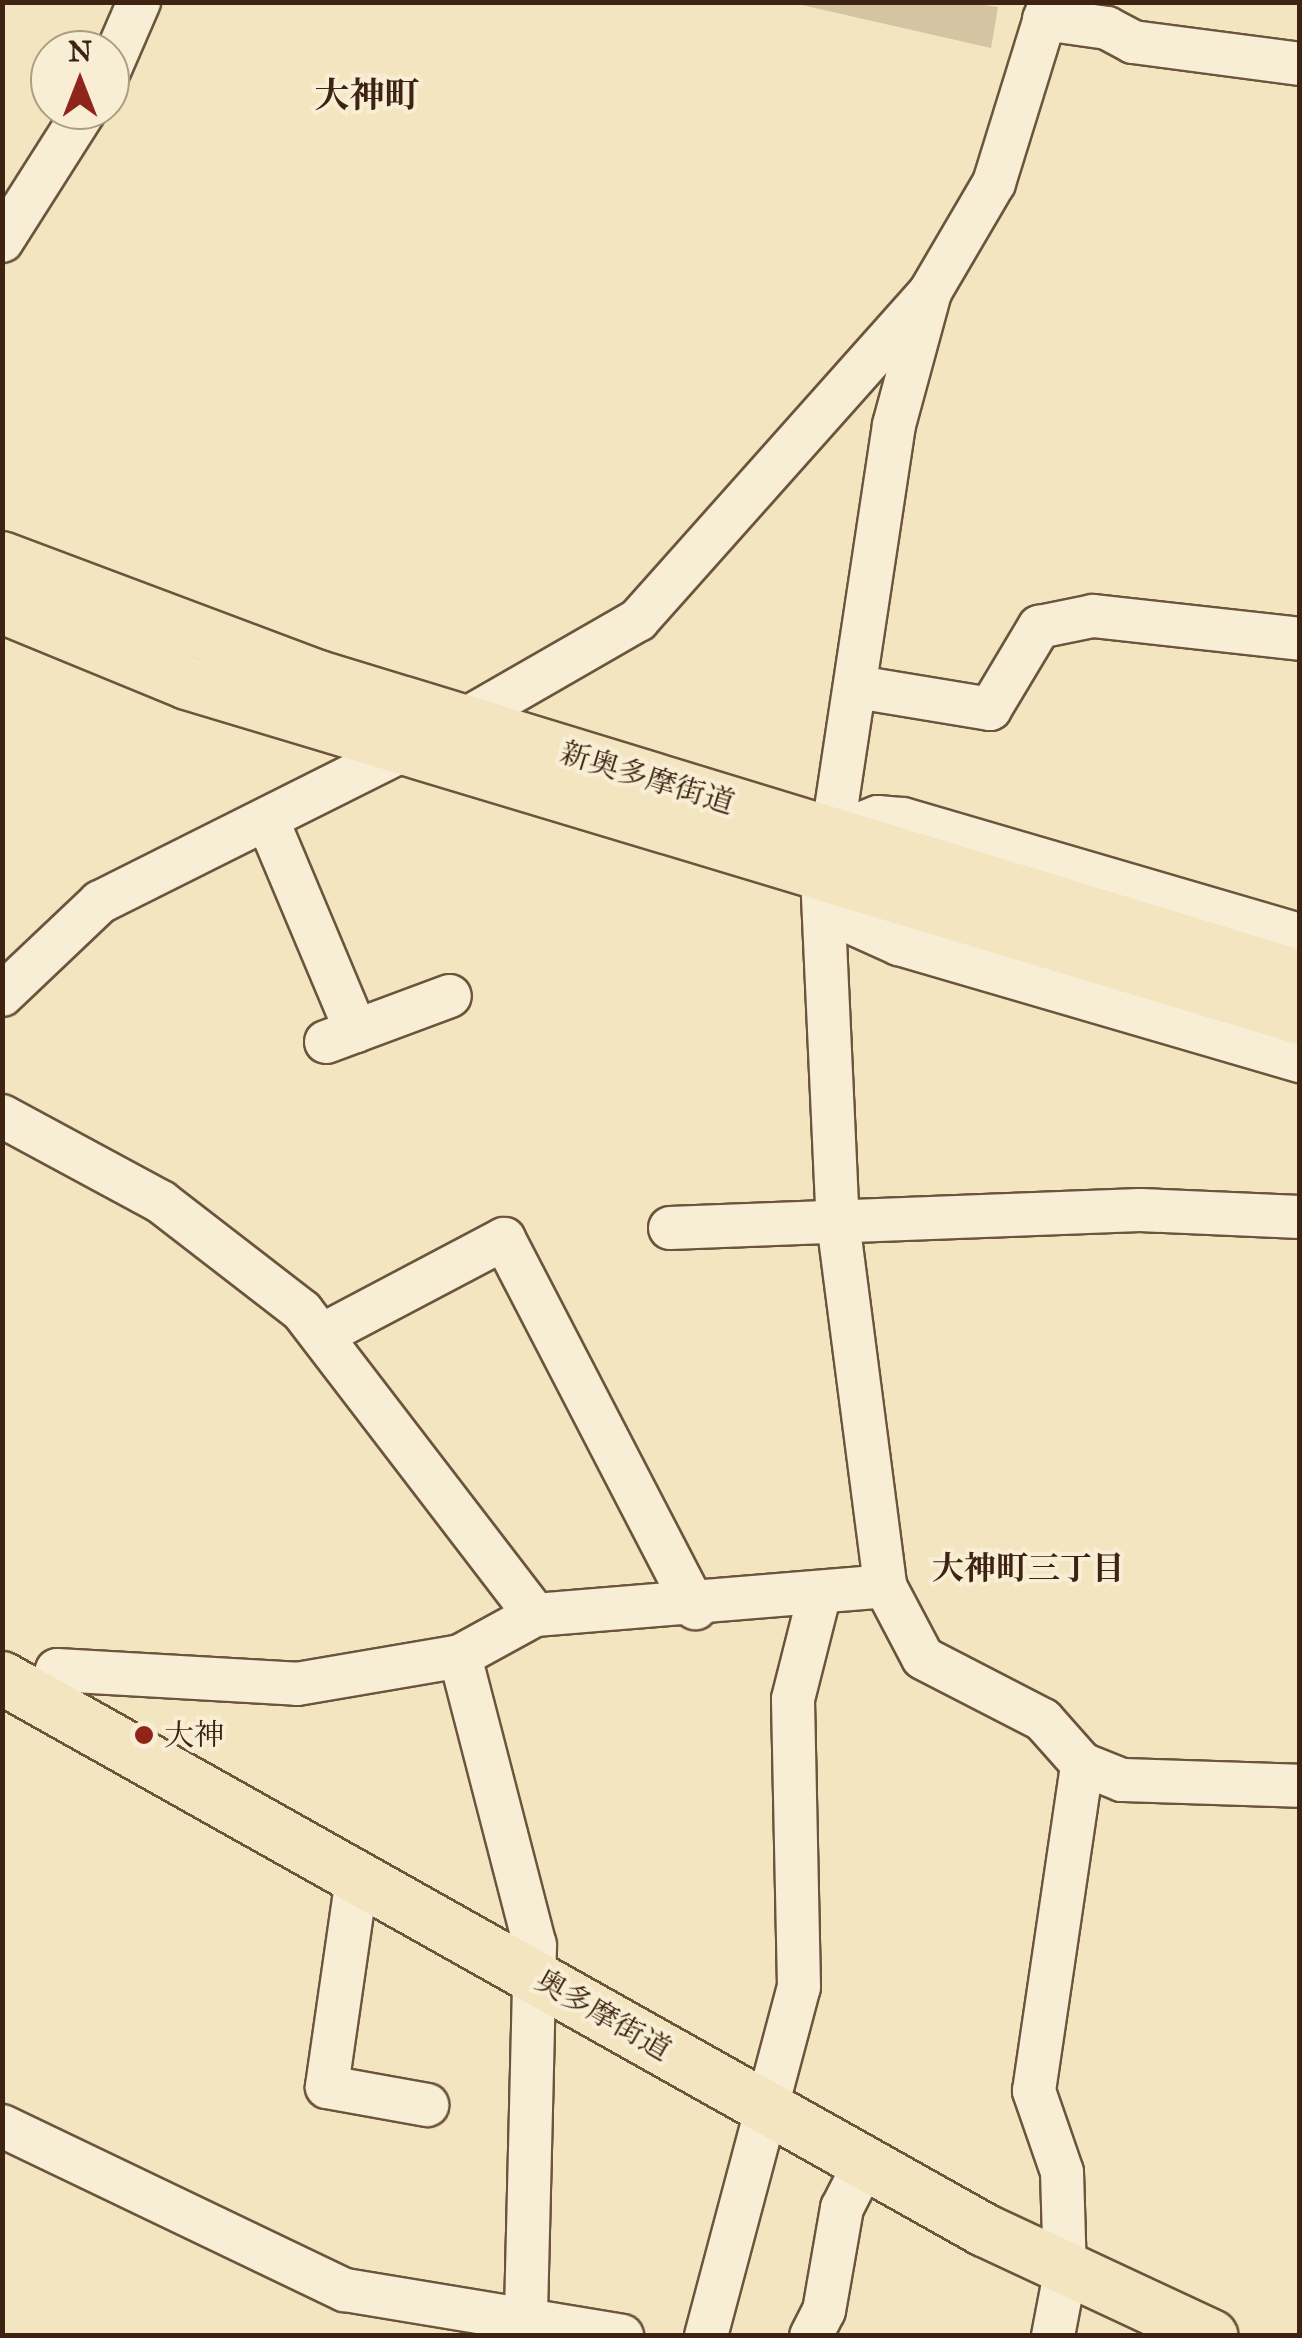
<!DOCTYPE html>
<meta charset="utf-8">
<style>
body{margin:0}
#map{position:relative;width:1302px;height:2338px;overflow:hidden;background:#f3e5bf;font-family:"IM FELL Great Primer","Noto Serif JP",serif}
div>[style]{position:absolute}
.green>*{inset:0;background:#d4c4a2}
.roads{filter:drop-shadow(2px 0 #6c543d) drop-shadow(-2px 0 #6c543d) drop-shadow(0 2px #6c543d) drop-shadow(0 -2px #6c543d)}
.minor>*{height:42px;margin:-21px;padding:0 21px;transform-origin:21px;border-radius:21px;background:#f7eed5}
.major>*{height:52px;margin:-26px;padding:0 26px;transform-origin:26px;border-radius:26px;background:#f3e5bf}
.dots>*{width:28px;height:28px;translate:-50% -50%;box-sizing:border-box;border:5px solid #f7eed5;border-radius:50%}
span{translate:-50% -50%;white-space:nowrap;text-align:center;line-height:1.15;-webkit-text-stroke:8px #f7eed5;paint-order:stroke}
.street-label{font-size:30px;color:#3f2312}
.poi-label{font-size:30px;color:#3f2312}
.left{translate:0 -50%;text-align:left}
.neighbourhood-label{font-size:32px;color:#3f2312;font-weight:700}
.quarter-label{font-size:35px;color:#3f2312;font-weight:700}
.frame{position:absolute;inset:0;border:5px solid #3f2312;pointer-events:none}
.north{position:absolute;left:30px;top:30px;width:100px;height:100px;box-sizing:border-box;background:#f7eed5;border:2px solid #ad9d87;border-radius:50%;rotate:0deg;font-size:28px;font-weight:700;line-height:40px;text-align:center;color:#3f2312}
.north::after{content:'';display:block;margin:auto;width:35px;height:45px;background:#8f2418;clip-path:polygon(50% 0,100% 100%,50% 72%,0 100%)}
</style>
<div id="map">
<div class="green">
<i style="clip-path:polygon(962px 2px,998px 7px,991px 48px,793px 3px)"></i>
</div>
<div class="roads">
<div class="minor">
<i style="left:1044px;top:19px;width:64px;rotate:8.1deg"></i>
<i style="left:1107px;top:28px;width:30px;rotate:28deg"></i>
<i style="left:1133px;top:42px;width:168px;rotate:7.5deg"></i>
<i style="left:110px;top:69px;width:73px;rotate:-66.6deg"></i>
<i style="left:2px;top:241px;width:155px;rotate:-57.6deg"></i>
<i style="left:857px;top:687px;width:135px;rotate:9.4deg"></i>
<i style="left:990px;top:709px;width:96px;rotate:-59.1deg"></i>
<i style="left:1039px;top:627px;width:55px;rotate:-11.5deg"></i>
<i style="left:1093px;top:616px;width:208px;rotate:6.3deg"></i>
<i style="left:267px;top:819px;width:230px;rotate:67.2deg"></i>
<i style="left:832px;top:835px;width:415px;rotate:-81.4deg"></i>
<i style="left:894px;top:425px;width:130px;rotate:-74.8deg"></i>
<i style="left:832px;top:835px;width:49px;rotate:-21.4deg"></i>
<i style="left:878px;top:817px;width:25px;rotate:5deg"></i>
<i style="left:903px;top:819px;width:414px;rotate:16.3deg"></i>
<i style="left:822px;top:875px;width:347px;rotate:87.4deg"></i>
<i style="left:838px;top:1222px;width:367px;rotate:82.6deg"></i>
<i style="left:885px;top:1586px;width:81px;rotate:62.2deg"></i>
<i style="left:923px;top:1658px;width:135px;rotate:27.3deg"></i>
<i style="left:1043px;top:1720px;width:59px;rotate:48.4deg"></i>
<i style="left:1082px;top:1764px;width:43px;rotate:21.8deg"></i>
<i style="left:1122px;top:1780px;width:178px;rotate:1.9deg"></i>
<i style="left:830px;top:913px;width:76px;rotate:24.2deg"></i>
<i style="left:899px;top:944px;width:418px;rotate:16.3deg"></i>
<i style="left:2px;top:995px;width:135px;rotate:-43.5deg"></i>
<i style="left:100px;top:902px;width:407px;rotate:-26.6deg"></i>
<i style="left:464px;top:720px;width:201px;rotate:-29.9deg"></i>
<i style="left:638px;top:620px;width:439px;rotate:-48.3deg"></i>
<i style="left:930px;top:292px;width:126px;rotate:-59.6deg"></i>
<i style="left:994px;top:183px;width:189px;rotate:-72.8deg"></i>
<i style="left:326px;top:1042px;width:132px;rotate:-20.4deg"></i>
<i style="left:2px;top:1116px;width:181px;rotate:28.4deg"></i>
<i style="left:161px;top:1202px;width:178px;rotate:37.7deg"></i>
<i style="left:302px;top:1311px;width:383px;rotate:52.5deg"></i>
<i style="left:670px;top:1228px;width:470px;rotate:-2.2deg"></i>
<i style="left:1140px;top:1210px;width:160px;rotate:2.5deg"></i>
<i style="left:322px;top:1335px;width:206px;rotate:-27.8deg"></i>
<i style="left:504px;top:1239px;width:416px;rotate:62.6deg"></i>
<i style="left:460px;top:1656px;width:299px;rotate:75.5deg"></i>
<i style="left:535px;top:1945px;width:372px;rotate:91.4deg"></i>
<i style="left:45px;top:1702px;width:34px;rotate:-69deg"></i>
<i style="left:57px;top:1670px;width:240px;rotate:3.3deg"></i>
<i style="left:297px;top:1684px;width:165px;rotate:-9.7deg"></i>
<i style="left:460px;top:1656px;width:85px;rotate:-28.7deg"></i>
<i style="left:535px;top:1615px;width:351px;rotate:-4.7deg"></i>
<i style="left:357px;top:1878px;width:211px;rotate:98.2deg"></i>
<i style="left:327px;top:2087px;width:102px;rotate:10.2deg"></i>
<i style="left:2px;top:2126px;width:380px;rotate:25.6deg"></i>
<i style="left:345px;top:2290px;width:281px;rotate:9.4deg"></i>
<i style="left:706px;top:2336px;width:361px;rotate:-75.1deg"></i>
<i style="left:799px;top:1987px;width:288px;rotate:-91.2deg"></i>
<i style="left:793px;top:1699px;width:106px;rotate:-75.8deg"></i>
<i style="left:811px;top:2336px;width:28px;rotate:-63deg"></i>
<i style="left:824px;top:2311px;width:105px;rotate:-80.1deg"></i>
<i style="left:842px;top:2208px;width:51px;rotate:-62.9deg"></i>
<i style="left:1053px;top:2336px;width:64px;rotate:-79.2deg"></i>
<i style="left:1065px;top:2273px;width:101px;rotate:-91.7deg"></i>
<i style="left:1062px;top:2172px;width:86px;rotate:-109.1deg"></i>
<i style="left:1034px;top:2091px;width:331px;rotate:-81.6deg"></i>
</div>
<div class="major">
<i style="left:2px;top:558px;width:339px;rotate:20.6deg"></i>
<i style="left:319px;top:677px;width:1026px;rotate:17deg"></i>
<i style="left:2px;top:607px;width:200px;rotate:22.3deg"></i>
<i style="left:187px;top:683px;width:1162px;rotate:16.75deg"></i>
<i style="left:2px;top:1678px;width:1127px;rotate:29.34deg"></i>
<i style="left:984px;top:2230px;width:251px;rotate:25deg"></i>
</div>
</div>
<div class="dots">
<i style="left:144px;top:1735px;background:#8f2418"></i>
</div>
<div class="street-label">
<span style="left:647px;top:778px;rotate:17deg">新奥多摩街道</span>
<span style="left:603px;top:2015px;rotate:30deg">奥多摩街道</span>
</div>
<div class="poi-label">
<span class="left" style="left:164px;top:1735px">大神</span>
</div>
<div class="neighbourhood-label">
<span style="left:1028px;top:1569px">大神町三丁目</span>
</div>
<div class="quarter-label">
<span style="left:367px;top:96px">大神町</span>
</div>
<div class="frame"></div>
<div class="north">N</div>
</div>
